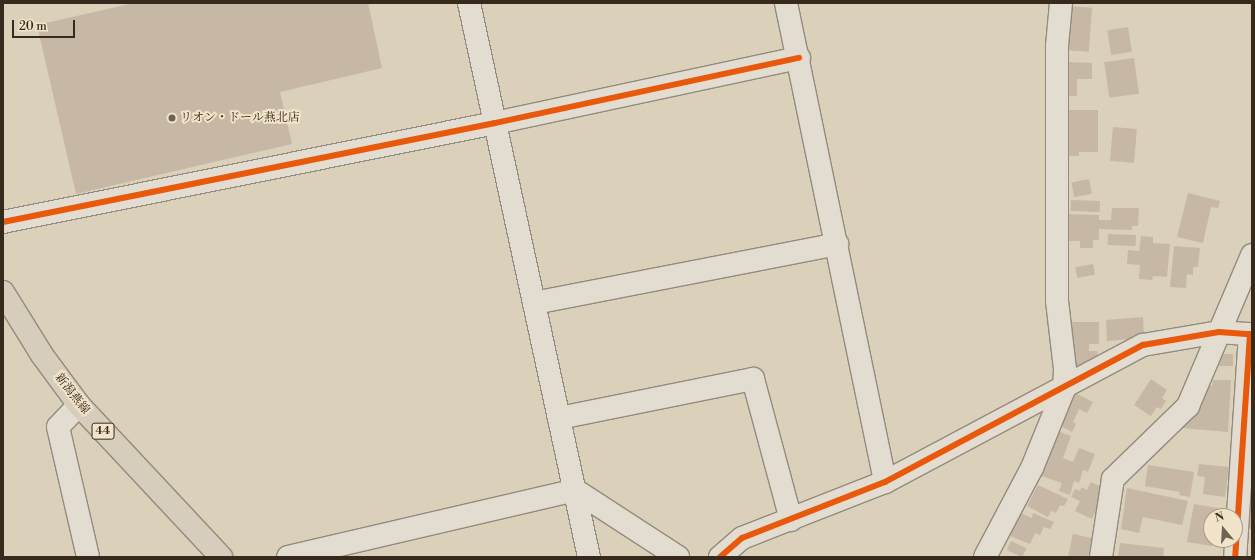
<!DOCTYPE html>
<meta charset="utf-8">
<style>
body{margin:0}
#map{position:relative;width:1255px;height:560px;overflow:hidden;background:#dbd0b9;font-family:"Libre Bodoni","Noto Serif JP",serif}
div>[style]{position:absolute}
.building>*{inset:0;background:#c6b8a5;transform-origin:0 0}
.roads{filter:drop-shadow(1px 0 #938b7d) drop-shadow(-1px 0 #938b7d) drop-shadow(0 1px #938b7d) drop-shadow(0 -1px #938b7d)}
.minor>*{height:22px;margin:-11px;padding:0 11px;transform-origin:11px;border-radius:11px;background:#e3ddd1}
.major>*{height:22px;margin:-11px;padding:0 11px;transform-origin:11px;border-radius:11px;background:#d7cdbc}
.cycleway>*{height:6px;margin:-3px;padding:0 3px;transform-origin:3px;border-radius:3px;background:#e8590c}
.dots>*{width:11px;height:11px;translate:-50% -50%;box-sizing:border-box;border:2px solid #f1e4c8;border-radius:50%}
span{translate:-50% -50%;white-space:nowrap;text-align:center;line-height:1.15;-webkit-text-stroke:4px #f1e4c8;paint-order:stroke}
.shield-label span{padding:1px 3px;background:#f1e4c8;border:1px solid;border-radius:3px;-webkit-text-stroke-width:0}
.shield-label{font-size:11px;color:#38291d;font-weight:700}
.poi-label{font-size:12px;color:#38291d}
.left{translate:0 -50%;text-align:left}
.street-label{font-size:12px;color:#38291d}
.frame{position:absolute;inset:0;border:4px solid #38291d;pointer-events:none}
.north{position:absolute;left:1203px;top:508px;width:40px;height:40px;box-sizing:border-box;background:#f1e4c8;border:1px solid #a79984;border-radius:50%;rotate:342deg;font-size:11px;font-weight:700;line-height:16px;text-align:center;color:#38291d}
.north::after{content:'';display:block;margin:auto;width:14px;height:18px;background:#716354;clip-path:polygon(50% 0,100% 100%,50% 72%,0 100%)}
.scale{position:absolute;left:12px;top:20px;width:63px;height:18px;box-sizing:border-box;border:2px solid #38291d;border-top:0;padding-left:5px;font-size:12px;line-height:14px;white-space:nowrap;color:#38291d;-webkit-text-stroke:3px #f1e4c8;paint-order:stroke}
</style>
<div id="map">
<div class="building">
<i style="clip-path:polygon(134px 3px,368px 3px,382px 68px,280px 92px,292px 144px,76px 194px,37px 25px)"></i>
<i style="left:1066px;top:6px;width:26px;height:44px;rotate:4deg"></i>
<i style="left:1128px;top:27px;width:25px;height:21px;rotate:81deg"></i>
<i style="left:1134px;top:58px;width:36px;height:30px;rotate:82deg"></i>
<i style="clip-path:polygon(1068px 62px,1092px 63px,1092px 79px,1077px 79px,1077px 96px,1064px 96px)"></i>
<i style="clip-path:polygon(1065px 110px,1098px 110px,1098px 152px,1079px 152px,1079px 156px,1065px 156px)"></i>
<i style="left:1113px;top:127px;width:24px;height:34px;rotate:5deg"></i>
<i style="left:1089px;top:179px;width:15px;height:18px;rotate:79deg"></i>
<i style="clip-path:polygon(1188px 193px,1220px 201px,1218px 208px,1211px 207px,1203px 243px,1177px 237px)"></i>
<i style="left:1071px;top:200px;width:29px;height:11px;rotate:2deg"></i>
<i style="clip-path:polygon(1112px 208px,1139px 208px,1138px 226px,1132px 226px,1132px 230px,1099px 229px,1099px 240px,1093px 240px,1093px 248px,1080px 248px,1080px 241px,1064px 241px,1064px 214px,1099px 215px,1099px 220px,1111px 220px)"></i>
<i style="left:1108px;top:234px;width:28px;height:11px;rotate:2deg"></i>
<i style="clip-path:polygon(1141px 236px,1153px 237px,1153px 243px,1170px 244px,1167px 277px,1153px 276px,1152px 280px,1139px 279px,1140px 265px,1127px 264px,1128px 250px,1139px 251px)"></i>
<i style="clip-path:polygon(1174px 246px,1200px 248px,1198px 267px,1193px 267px,1193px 275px,1187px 274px,1186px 288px,1170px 287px)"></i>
<i style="left:1093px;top:264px;width:11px;height:18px;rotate:80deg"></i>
<i style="clip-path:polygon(1143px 317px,1144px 335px,1132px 336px,1132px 339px,1107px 341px,1106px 320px)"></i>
<i style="clip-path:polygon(1068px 322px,1099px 322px,1099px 344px,1089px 344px,1089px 351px,1097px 351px,1098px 358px,1080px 366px,1080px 373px,1069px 373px)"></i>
<i style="left:1233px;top:354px;width:12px;height:20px;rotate:90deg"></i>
<i style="clip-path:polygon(1151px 379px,1167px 390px,1162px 398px,1166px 401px,1161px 409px,1157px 407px,1151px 416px,1134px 405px)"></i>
<i style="clip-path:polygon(1213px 380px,1231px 380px,1228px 432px,1182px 428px,1192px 406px,1200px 406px,1202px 385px,1212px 386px)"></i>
<i style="clip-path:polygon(1073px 392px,1093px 402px,1087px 413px,1079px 409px,1073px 422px,1076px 424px,1072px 432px,1059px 425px)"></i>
<i style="clip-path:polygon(1055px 430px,1071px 436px,1063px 458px,1073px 462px,1079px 448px,1095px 454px,1088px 472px,1083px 470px,1079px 483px,1074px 481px,1070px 495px,1059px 491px,1062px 483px,1039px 475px)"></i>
<i style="clip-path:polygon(1199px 464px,1229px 467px,1225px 497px,1203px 494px,1205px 477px,1197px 476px)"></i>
<i style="clip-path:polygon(1148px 465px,1194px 472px,1190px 497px,1179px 495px,1180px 492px,1145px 486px)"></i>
<i style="clip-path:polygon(1091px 482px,1106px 489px,1092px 519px,1075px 511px,1080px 501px,1071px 497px,1075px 489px,1080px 491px,1082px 487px,1087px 490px)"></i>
<i style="clip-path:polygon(1038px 485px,1068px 499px,1064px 506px,1060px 505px,1056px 513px,1051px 511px,1048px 517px,1027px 506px)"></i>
<i style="clip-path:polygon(1127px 488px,1188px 501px,1182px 525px,1143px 517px,1139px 533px,1121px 529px)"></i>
<i style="clip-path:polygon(1194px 504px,1218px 508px,1217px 516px,1211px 516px,1212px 546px,1187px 542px)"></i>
<i style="left:1247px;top:510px;width:5px;height:19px"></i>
<i style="clip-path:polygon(1020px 513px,1032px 518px,1033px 513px,1054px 522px,1050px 529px,1044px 527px,1040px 535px,1035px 533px,1030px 544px,1010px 536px)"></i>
<i style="clip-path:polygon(1073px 534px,1092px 538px,1088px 557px,1068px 557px)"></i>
<i style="left:1011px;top:541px;width:17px;height:10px;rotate:25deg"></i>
<i style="clip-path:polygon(1120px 543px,1164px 548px,1163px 557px,1118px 557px)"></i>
</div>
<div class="roads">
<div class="minor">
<i style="left:469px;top:3px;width:567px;rotate:77.78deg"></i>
<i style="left:786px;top:3px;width:489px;rotate:78.3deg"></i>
<i style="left:3px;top:222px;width:502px;rotate:-11.38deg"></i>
<i style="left:495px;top:123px;width:311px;rotate:-12.1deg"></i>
<i style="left:534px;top:303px;width:309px;rotate:-11deg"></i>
<i style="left:79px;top:405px;width:30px;rotate:134deg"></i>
<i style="left:58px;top:427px;width:133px;rotate:77deg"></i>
<i style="left:559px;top:418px;width:198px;rotate:-11.4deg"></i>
<i style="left:753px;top:379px;width:146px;rotate:74.9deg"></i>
<i style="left:288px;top:557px;width:295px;rotate:-13.1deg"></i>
<i style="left:575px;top:490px;width:123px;rotate:33deg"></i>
<i style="left:720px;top:557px;width:29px;rotate:-41deg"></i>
<i style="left:742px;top:538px;width:154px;rotate:-21.4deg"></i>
<i style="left:885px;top:482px;width:292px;rotate:-28deg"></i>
<i style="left:1143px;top:345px;width:77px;rotate:-9.7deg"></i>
<i style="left:1219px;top:332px;width:31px;rotate:4deg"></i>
<i style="left:1250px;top:334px;width:224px;rotate:93.8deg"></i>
<i style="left:985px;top:557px;width:101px;rotate:-62.2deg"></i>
<i style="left:1032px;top:468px;width:85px;rotate:-67.9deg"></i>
<i style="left:1064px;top:389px;width:20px;rotate:-87deg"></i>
<i style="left:1065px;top:369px;width:68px;rotate:-96.7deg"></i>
<i style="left:1057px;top:301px;width:255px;rotate:-90deg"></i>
<i style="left:1057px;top:46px;width:43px;rotate:-84.7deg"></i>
<i style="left:1101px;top:557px;width:79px;rotate:-81.3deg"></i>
<i style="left:1113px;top:479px;width:105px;rotate:-44.2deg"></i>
<i style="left:1188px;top:406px;width:164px;rotate:-67deg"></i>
</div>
<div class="major">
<i style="left:3px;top:292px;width:74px;rotate:58.2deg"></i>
<i style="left:42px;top:355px;width:62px;rotate:53.5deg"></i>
<i style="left:79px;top:405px;width:208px;rotate:46.9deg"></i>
</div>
</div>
<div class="cycleway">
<i style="left:3px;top:222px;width:502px;rotate:-11.38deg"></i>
<i style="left:495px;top:123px;width:311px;rotate:-12.1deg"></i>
<i style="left:720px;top:557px;width:29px;rotate:-41deg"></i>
<i style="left:742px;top:538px;width:154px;rotate:-21.4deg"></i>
<i style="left:885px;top:482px;width:292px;rotate:-28deg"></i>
<i style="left:1143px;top:345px;width:77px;rotate:-9.7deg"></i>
<i style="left:1219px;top:332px;width:31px;rotate:4deg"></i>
<i style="left:1250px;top:334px;width:224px;rotate:93.8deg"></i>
</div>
<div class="dots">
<i style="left:172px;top:118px;background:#716354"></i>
</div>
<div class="shield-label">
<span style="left:103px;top:431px">44</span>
</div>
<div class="poi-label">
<span class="left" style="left:180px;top:118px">リオン・ドール燕北店</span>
</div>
<div class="street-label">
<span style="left:72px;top:394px;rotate:52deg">新潟燕線</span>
</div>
<div class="frame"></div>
<div class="north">N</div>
<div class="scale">20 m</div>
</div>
